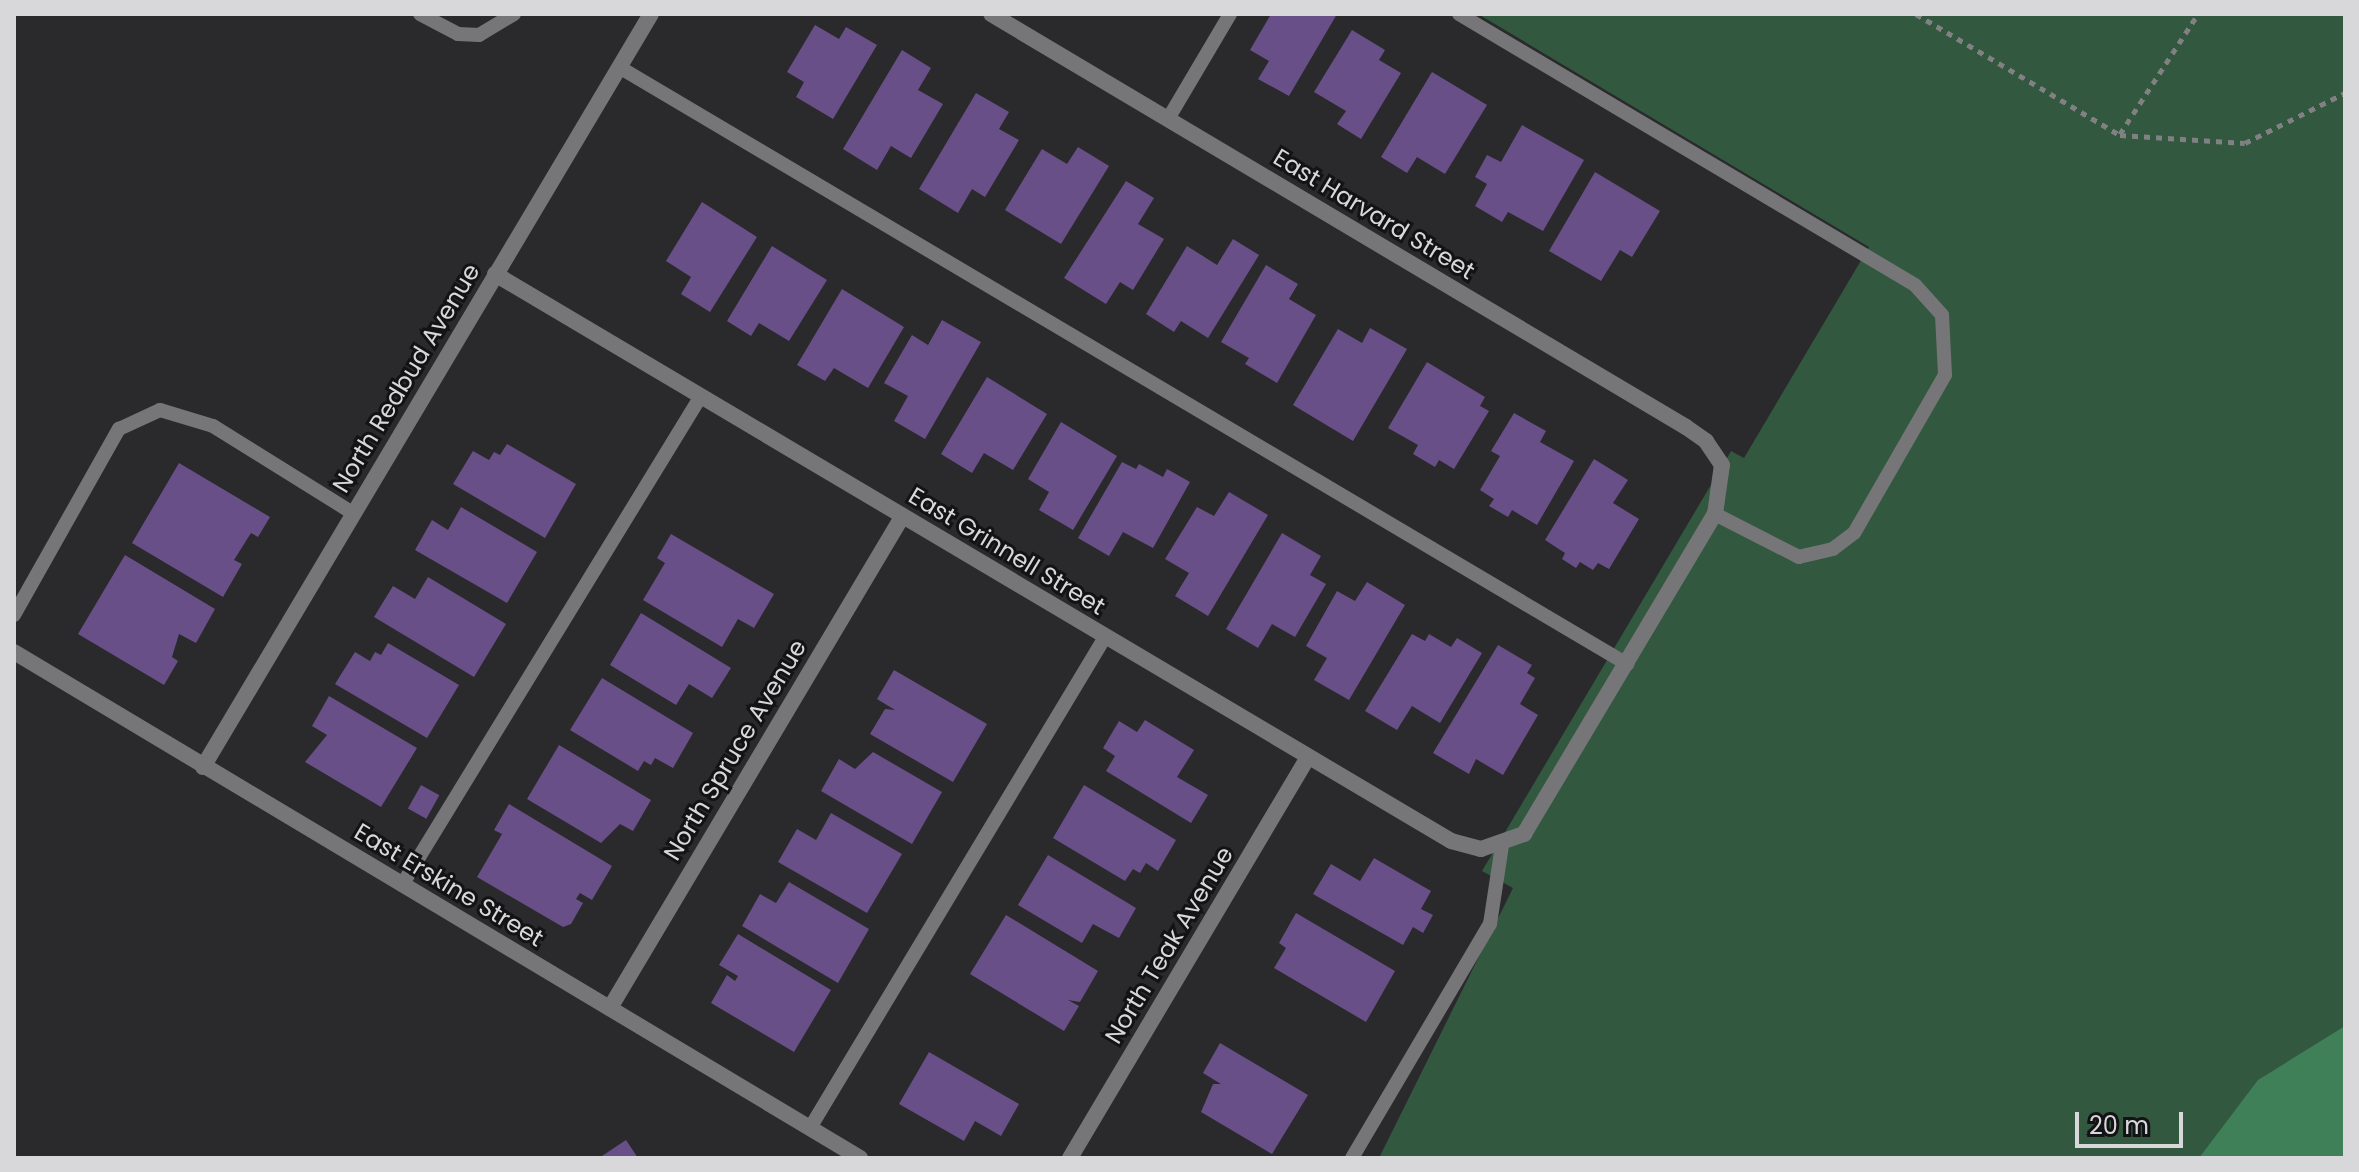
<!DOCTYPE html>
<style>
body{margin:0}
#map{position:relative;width:2359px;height:1172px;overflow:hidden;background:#2a292c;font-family:Poppins,sans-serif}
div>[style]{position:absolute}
.green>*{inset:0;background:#32583f}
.water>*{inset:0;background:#408058}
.building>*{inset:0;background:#694f88;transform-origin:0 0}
.path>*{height:5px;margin-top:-2.5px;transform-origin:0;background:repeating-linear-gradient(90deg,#818082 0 6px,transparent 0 12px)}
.service>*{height:14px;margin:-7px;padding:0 7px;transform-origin:7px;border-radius:7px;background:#767678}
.minor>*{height:16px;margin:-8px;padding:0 8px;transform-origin:8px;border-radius:8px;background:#767678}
.tertiary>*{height:16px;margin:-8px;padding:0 8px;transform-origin:8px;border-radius:8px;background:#767678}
span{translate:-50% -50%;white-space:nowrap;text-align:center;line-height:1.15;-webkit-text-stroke:6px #131214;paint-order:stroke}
.street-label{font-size:24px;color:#d8d7d9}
.frame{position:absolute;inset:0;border:16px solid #d8d7d9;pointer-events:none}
.scale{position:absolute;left:2075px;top:1112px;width:108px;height:36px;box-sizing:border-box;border:4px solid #d8d7d9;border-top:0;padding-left:10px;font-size:24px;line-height:28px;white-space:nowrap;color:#d8d7d9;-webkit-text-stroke:6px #131214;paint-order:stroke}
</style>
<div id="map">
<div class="green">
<i style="clip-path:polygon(1478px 14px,2345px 14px,2345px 1158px,1379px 1158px,1513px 888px,1482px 871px,1731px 451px,1744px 458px,1869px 247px)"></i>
</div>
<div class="water">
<i style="clip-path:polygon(2345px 1026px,2345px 1158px,2199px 1158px,2258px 1080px)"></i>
</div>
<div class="building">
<i style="clip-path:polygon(1271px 14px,1337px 14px,1289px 96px,1258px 79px,1269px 61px,1250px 50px)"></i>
<i style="clip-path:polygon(815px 25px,839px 39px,846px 27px,877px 45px,833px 119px,796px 97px,804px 82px,787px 72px)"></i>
<i style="clip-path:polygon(1352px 30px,1385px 50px,1379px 60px,1401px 73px,1361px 139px,1337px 124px,1346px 111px,1314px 92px)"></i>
<i style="clip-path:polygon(902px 50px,931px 68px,918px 90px,943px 104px,911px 158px,891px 146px,877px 170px,843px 149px)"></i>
<i style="clip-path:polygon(1432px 72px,1487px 105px,1445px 174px,1417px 157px,1407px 173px,1381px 157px)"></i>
<i style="clip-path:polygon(976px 93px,1009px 112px,999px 129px,1019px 140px,985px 197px,972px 189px,958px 213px,919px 189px)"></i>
<i style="clip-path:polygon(1522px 125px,1584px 160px,1543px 231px,1508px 212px,1502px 222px,1475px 206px,1487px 184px,1475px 177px,1487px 155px,1501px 162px)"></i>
<i style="clip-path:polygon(1078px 147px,1109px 166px,1061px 244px,1005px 210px,1042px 149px,1067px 164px)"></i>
<i style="clip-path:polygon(1595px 172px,1660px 211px,1632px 257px,1620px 250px,1601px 281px,1549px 251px)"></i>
<i style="clip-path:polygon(1126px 181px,1154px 198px,1138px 224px,1164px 239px,1133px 290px,1120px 282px,1106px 304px,1064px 278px)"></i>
<i style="clip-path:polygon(702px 202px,757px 237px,710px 312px,681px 294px,691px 277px,666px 261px)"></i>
<i style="clip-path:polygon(1233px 239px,1259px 255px,1208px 338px,1181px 321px,1174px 332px,1146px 314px,1187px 246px,1217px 265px)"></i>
<i style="clip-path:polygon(772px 246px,827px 280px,789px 341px,759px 323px,751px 336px,727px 321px)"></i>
<i style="clip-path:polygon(1266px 265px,1298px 284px,1289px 299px,1316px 315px,1277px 383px,1245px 364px,1249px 358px,1221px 342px)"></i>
<i style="clip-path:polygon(842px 289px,904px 327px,868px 388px,834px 368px,825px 381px,797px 365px)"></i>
<i style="clip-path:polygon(942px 320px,981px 342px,925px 439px,894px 421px,908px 396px,884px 383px,912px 335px,928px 345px)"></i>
<i style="clip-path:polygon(1370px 328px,1407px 349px,1353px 441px,1293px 405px,1338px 329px,1362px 343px)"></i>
<i style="clip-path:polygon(1427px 362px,1485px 397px,1480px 406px,1489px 411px,1454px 469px,1439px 460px,1435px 467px,1413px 454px,1418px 445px,1388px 428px)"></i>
<i style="clip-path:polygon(987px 377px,1047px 414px,1013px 470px,984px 453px,972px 473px,941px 454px)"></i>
<i style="clip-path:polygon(1514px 413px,1546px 431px,1540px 442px,1574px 461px,1537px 525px,1512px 510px,1508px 517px,1489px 506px,1494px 499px,1480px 490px,1500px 456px,1491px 451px)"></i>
<i style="clip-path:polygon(1061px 422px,1117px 456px,1073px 530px,1039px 510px,1049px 492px,1028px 479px)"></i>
<i style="clip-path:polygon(507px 444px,576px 484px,545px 538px,453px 484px,473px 451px,489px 460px,494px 452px,500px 455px)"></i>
<i style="clip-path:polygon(1594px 459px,1628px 480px,1613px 503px,1639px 519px,1609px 569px,1598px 563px,1593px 570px,1580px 562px,1576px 568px,1562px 559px,1565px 553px,1545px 540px)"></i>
<i style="clip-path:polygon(1122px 462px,1136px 469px,1139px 464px,1163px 477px,1167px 469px,1190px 482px,1153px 548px,1123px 532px,1109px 556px,1078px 538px)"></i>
<i style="clip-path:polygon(179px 463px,270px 517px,258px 537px,251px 533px,234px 560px,242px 564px,223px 597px,132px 543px)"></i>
<i style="clip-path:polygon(1229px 492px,1268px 515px,1208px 616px,1175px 596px,1189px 573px,1165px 559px,1197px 507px,1214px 516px)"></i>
<i style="clip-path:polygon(461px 507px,537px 552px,507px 603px,415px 550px,432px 520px,448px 530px)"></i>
<i style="clip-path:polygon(1282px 533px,1321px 556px,1310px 575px,1326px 584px,1295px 637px,1272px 624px,1258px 648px,1226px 629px)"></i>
<i style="clip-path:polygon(671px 534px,774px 594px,754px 628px,738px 619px,722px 647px,643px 600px,665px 563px,657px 558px)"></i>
<i style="clip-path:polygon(125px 555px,215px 609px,196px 643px,179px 634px,172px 657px,178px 661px,164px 685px,78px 634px)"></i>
<i style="clip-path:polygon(428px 577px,506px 624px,474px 677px,374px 617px,393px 586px,415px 599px)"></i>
<i style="clip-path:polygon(1367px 582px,1405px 605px,1349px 700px,1314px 680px,1327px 658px,1306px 646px,1337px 591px,1355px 601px)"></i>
<i style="clip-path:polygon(641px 613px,731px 668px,712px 698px,689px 684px,676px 705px,610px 665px)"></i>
<i style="clip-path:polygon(1412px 634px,1425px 641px,1429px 634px,1451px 647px,1457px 638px,1482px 653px,1440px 723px,1412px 706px,1397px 730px,1365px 711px)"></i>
<i style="clip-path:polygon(388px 643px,459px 685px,427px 738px,335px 684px,355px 652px,370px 661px,375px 652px,381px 655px)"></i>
<i style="clip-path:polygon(1498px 645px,1532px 665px,1527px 673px,1535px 678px,1520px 704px,1538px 715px,1503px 775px,1476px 759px,1469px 774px,1433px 753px)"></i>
<i style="clip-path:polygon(894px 670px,987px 724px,953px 782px,870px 734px,885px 709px,895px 710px,877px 699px)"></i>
<i style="clip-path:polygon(602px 678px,693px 733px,673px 768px,655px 758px,651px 765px,644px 761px,638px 771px,570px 730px)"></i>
<i style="clip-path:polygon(329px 696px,417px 748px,381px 807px,305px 762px,327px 735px,312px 726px)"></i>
<i style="clip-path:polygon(1145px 720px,1194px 750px,1177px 777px,1208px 795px,1191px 823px,1106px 771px,1115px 756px,1103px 748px,1119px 721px,1137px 732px)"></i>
<i style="clip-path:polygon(559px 745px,651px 800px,633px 831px,620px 824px,601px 843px,527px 799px)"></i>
<i style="clip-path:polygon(873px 752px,942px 792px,912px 844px,821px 791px,839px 759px,855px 769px)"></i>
<i style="left:421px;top:785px;width:21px;height:27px;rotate:29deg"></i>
<i style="clip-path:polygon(1084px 785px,1176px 840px,1158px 871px,1146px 863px,1140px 873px,1133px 869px,1125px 881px,1053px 838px)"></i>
<i style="clip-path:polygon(509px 804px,612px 866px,592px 900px,580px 893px,576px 899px,583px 903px,571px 924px,563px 927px,477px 877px,502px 834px,494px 830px)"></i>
<i style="clip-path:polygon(831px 813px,902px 854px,867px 913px,778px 862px,797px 829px,816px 840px)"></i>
<i style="clip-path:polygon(1048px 855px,1136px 908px,1119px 938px,1093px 924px,1082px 943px,1018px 905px)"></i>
<i style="clip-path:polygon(1374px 858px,1431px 891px,1421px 909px,1433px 915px,1423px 933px,1413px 927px,1403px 945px,1313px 894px,1331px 864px,1360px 881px)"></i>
<i style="clip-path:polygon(789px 882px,869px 929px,838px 983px,742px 926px,760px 894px,776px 903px)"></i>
<i style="clip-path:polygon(1296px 913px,1395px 971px,1366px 1022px,1274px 968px,1286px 948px,1279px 943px)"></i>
<i style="clip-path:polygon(1006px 915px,1098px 971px,1080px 1002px,1068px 1000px,1079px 1006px,1064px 1031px,970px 974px)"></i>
<i style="clip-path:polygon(738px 934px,831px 990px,794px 1052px,711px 1003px,727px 975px,735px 981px,738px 976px,719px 965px)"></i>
<i style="clip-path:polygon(1220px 1043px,1308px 1095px,1272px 1154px,1201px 1112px,1213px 1084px,1221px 1084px,1203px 1073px)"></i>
<i style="clip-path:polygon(929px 1052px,1019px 1104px,1001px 1136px,975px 1121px,964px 1141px,899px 1104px)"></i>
<i style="clip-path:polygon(626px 1140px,638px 1158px,599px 1158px)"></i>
</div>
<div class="path">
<i style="left:1916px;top:14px;width:237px;rotate:30.7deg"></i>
<i style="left:2120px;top:135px;width:125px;rotate:3.7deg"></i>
<i style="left:2245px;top:143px;width:112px;rotate:-26.6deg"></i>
<i style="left:2120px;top:134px;width:143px;rotate:-57deg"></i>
</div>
<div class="service">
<i style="left:420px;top:14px;width:43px;rotate:27.8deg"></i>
<i style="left:458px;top:34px;width:21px;rotate:3deg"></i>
<i style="left:479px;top:35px;width:41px;rotate:-31deg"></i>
<i style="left:1459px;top:14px;width:530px;rotate:30.72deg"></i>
<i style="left:1915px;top:285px;width:40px;rotate:48deg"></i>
<i style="left:1942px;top:315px;width:60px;rotate:87.1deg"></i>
<i style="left:1945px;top:375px;width:182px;rotate:119.9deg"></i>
<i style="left:1854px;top:533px;width:26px;rotate:143deg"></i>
<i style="left:1833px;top:549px;width:35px;rotate:167deg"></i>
<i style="left:1799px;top:557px;width:94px;rotate:-152.9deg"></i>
<i style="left:619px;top:67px;width:1172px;rotate:30.64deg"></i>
<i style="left:1168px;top:119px;width:122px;rotate:-59.4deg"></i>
<i style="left:14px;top:615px;width:214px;rotate:-60.6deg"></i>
<i style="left:119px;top:429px;width:45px;rotate:-24.9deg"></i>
<i style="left:160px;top:410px;width:55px;rotate:16.8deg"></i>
<i style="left:213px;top:426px;width:165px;rotate:31.9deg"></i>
<i style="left:402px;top:885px;width:573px;rotate:-58.56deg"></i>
<i style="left:810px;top:1128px;width:573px;rotate:-59deg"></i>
<i style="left:1352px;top:1158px;width:272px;rotate:-59.5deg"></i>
<i style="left:1490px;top:924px;width:79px;rotate:-81.3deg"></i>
</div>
<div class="minor">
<i style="left:495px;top:274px;width:1111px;rotate:30.67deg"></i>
<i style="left:1451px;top:841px;width:31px;rotate:15deg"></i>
<i style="left:1481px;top:849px;width:46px;rotate:-19.2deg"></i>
<i style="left:1524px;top:834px;width:373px;rotate:-59.2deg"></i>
<i style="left:1715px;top:514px;width:49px;rotate:-81.9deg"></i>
<i style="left:1722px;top:465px;width:29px;rotate:-124deg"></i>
<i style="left:1706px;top:441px;width:24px;rotate:-145deg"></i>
<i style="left:1686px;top:427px;width:808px;rotate:-149.28deg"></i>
<i style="left:203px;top:767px;width:876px;rotate:-59.25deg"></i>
<i style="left:610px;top:1008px;width:571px;rotate:-59.26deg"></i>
<i style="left:1070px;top:1158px;width:466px;rotate:-59.3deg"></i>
</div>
<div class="tertiary">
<i style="left:14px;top:652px;width:986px;rotate:30.88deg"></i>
</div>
<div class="street-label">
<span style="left:1374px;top:214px;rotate:31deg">East Harvard Street</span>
<span style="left:406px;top:378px;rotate:-59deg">North Redbud Avenue</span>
<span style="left:1007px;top:551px;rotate:31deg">East Grinnell Street</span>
<span style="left:735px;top:750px;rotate:-59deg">North Spruce Avenue</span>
<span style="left:449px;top:885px;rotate:31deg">East Erskine Street</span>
<span style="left:1169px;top:945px;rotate:-59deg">North Teak Avenue</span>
</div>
<div class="frame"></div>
<div class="scale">20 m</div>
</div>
